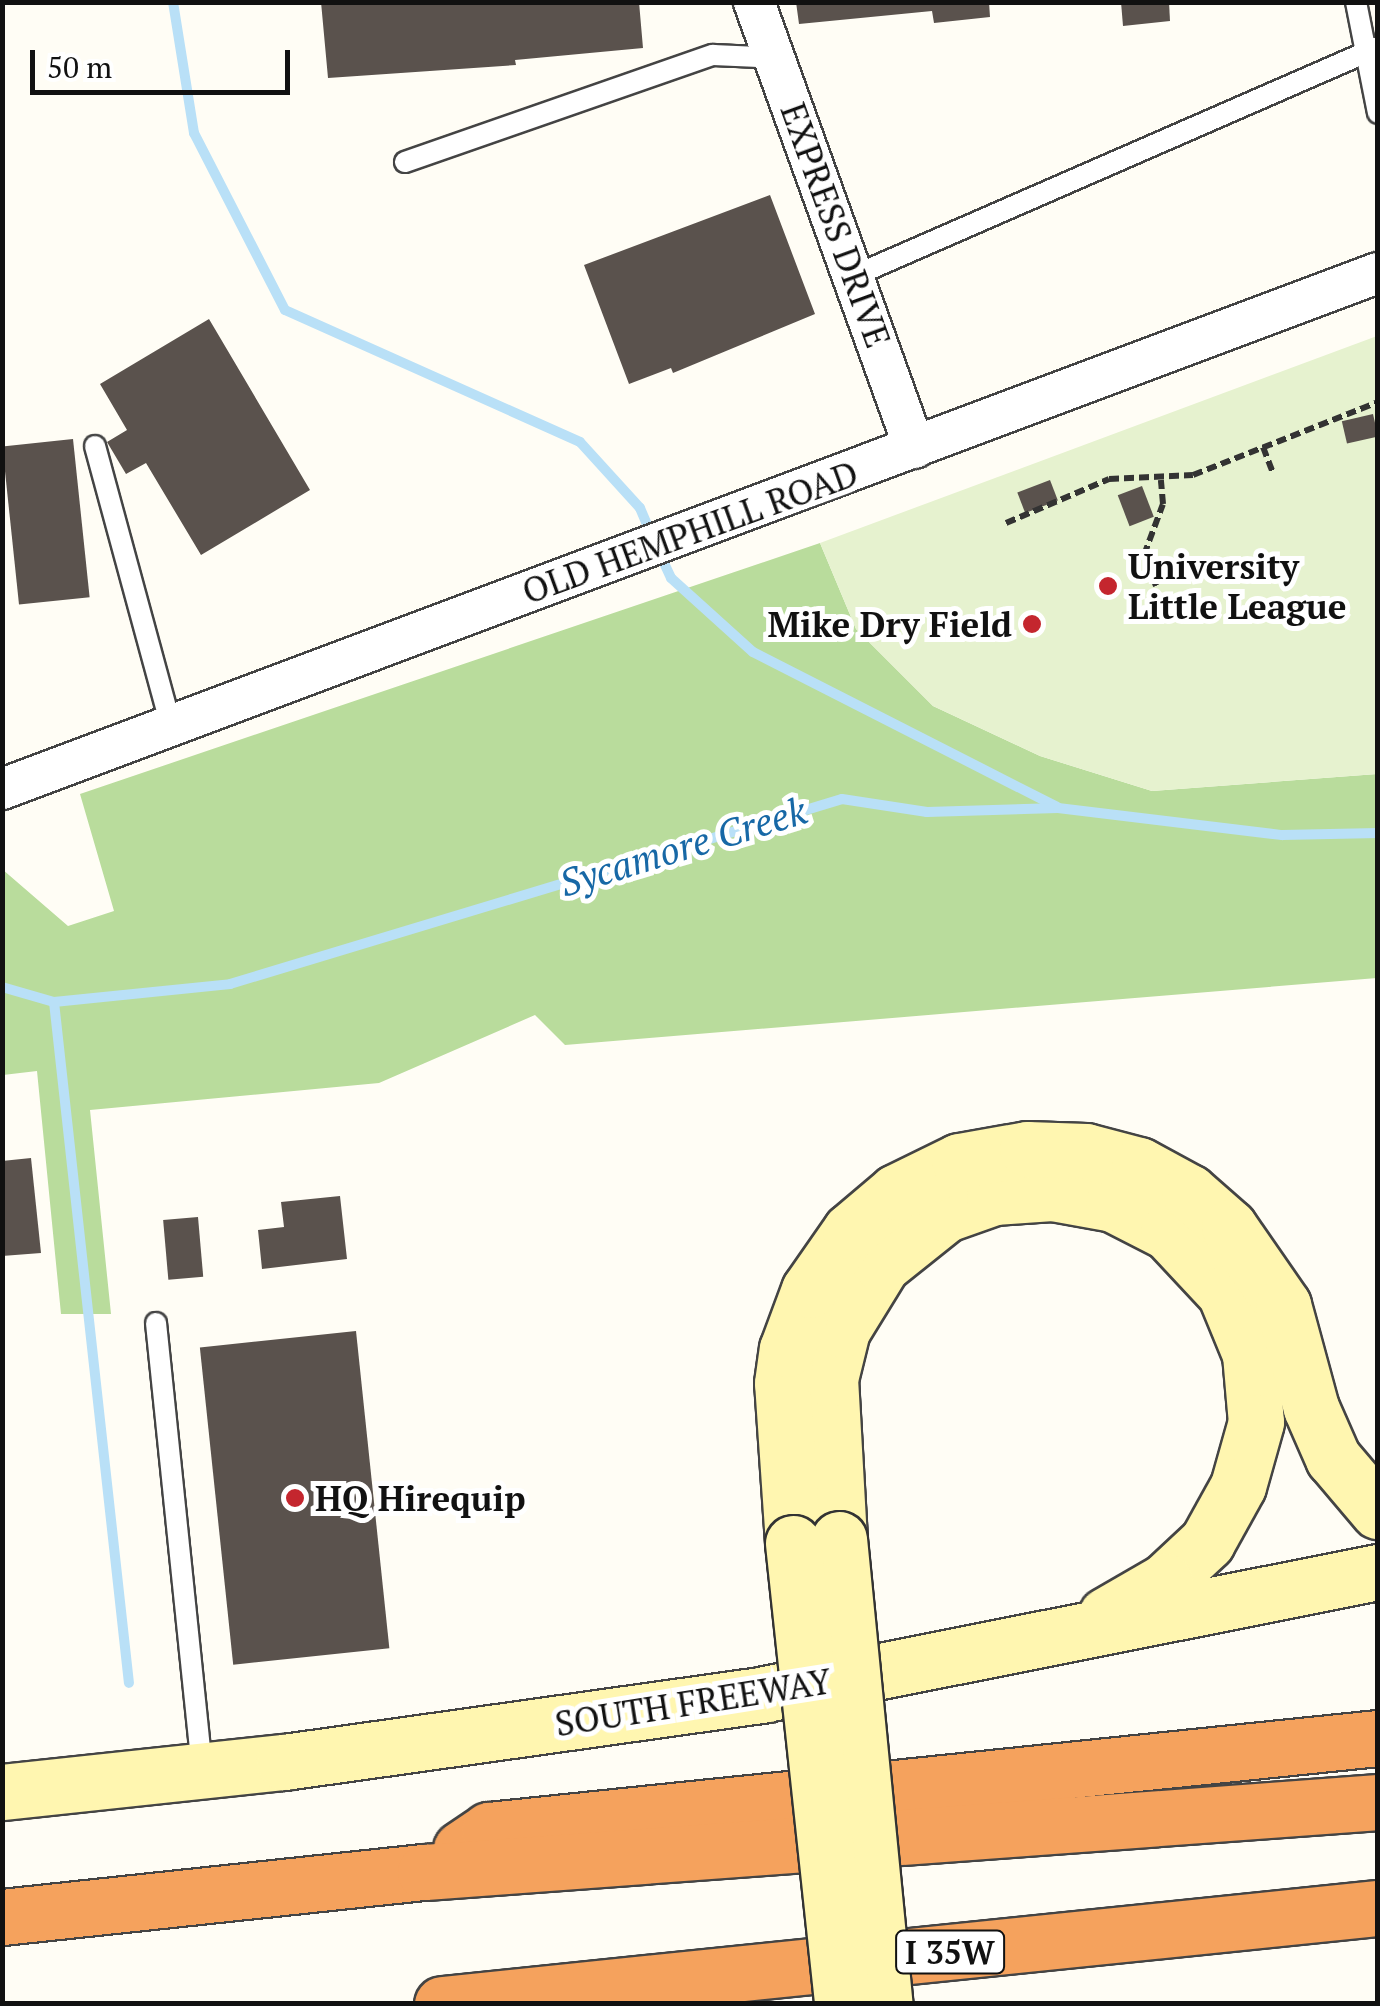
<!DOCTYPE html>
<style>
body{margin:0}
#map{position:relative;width:1380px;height:2006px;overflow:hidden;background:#fffdf5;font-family:"PT Serif",serif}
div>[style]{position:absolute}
.forest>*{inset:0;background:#b9dc9c}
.pitch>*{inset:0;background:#e6f2cf}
.stream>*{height:10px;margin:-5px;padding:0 5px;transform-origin:5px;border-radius:5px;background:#b9e0f7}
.building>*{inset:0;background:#5a524d;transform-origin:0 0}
.path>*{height:6px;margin-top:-3px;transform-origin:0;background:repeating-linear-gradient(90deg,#333 0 10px,transparent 0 15px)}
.roads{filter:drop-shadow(2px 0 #444) drop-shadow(-2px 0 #444) drop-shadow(0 2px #444) drop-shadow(0 -2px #444)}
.lane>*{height:20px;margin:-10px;padding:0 10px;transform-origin:10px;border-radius:10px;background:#fff}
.street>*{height:40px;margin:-20px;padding:0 20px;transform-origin:20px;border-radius:20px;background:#fff}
.secondary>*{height:55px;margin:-27.5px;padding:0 27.5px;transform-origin:27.5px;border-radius:27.5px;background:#fff6b0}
.highway>*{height:55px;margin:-27.5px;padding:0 27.5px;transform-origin:27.5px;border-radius:27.5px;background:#f5a25d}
.bridges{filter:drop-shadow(2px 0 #333) drop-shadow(-2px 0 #333) drop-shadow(0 2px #333) drop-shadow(0 -2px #333)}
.secondary-bridge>*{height:55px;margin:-27.5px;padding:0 27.5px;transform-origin:27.5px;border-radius:27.5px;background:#fff6b0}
.dots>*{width:28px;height:28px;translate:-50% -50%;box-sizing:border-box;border:5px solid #fff;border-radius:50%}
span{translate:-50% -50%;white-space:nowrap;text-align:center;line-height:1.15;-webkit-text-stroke:10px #fff;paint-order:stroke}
.shield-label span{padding:2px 8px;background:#fff;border:2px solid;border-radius:8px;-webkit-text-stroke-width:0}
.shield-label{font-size:32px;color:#111;font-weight:700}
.street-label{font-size:35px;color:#111}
.poi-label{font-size:35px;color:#111;font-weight:700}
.left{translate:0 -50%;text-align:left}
.right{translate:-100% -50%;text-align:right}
.water-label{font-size:38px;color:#1768a6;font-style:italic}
.frame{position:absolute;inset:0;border:5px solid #111;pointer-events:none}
.scale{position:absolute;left:30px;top:50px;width:260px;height:45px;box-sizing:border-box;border:5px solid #111;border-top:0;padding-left:12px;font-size:30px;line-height:35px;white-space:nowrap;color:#111;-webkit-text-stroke:8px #fff;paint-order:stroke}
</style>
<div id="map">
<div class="forest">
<i style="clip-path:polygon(820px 543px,856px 629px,933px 706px,1040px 756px,1152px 791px,1377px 774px,1377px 978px,565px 1045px,535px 1015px,379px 1083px,90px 1110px,111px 1314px,61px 1314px,37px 1071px,3px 1075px,2px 869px,68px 926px,114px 911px,80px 794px)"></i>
</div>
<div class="pitch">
<i style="clip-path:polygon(1377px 336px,1377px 774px,1152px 791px,1040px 756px,933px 706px,856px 629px,820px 543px)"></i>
</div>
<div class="stream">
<i style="left:173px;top:2px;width:133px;rotate:80.9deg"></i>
<i style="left:194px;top:133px;width:199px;rotate:62.8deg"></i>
<i style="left:285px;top:310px;width:323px;rotate:24.1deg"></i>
<i style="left:580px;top:442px;width:89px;rotate:47.7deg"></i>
<i style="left:640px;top:508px;width:28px;rotate:67deg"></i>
<i style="left:658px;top:550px;width:31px;rotate:65deg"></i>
<i style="left:671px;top:578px;width:110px;rotate:42.1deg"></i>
<i style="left:753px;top:652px;width:341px;rotate:27deg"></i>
<i style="left:2px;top:987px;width:54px;rotate:16.1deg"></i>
<i style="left:54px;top:1002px;width:177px;rotate:-5.8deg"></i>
<i style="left:230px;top:984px;width:639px;rotate:-16.82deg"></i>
<i style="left:842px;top:799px;width:86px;rotate:8.7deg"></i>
<i style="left:927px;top:812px;width:131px;rotate:-1.7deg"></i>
<i style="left:1058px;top:808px;width:226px;rotate:6.9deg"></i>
<i style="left:1282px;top:835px;width:96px;rotate:-1.2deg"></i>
<i style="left:54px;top:1002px;width:685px;rotate:83.72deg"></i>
</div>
<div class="building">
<i style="clip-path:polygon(321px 2px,639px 2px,643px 48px,515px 60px,516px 65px,328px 78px)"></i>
<i style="clip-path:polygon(796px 2px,989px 2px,990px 17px,934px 23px,932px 11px,799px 24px)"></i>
<i style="clip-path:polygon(1121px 2px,1169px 2px,1170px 21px,1123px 26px)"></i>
<i style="clip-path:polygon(770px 195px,815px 314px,673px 373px,671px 368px,629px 384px,584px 265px)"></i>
<i style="clip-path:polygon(209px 319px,310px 490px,201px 555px,146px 463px,126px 474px,107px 442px,127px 430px,100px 384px)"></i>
<i style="left:1373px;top:414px;width:23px;height:32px;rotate:77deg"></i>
<i style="left:73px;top:439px;width:159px;height:71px;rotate:84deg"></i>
<i style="left:1050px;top:480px;width:22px;height:35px;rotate:69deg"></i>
<i style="left:1142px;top:486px;width:33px;height:26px;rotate:69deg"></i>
<i style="clip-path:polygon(31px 1158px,41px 1253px,2px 1256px,2px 1161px)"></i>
<i style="clip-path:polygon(340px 1196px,347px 1259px,262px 1269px,258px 1230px,284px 1227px,281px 1202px)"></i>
<i style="left:198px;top:1217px;width:60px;height:35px;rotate:85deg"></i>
<i style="left:356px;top:1331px;width:319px;height:157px;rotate:84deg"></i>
</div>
<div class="path">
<i style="left:1263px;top:447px;width:28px;rotate:69deg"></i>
<i style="left:1006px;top:523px;width:112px;rotate:-23.1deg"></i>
<i style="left:1109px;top:479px;width:84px;rotate:-2.7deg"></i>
<i style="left:1193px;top:475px;width:199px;rotate:-21.5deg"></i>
<i style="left:1156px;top:586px;width:33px;rotate:-111deg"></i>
<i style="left:1144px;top:555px;width:54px;rotate:-69.6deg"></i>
<i style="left:1163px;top:504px;width:24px;rotate:-95deg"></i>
</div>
<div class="roads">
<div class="lane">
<i style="left:1356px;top:2px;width:113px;rotate:78.8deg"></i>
<i style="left:405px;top:162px;width:326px;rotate:-19.2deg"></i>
<i style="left:713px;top:55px;width:46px;rotate:2.5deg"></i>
<i style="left:759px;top:57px;width:20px;rotate:27deg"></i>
<i style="left:856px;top:275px;width:570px;rotate:-23.59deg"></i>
<i style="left:95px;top:446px;width:289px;rotate:74.8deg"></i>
<i style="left:156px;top:1323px;width:448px;rotate:84.1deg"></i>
</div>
<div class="street">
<i style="left:754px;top:2px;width:474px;rotate:70.2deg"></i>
<i style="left:2px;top:789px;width:1470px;rotate:-20.56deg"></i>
</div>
<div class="secondary">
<i style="left:839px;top:1539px;width:160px;rotate:-93.2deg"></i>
<i style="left:830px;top:1379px;width:50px;rotate:-76.2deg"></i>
<i style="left:842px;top:1330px;width:76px;rotate:-58.4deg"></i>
<i style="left:882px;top:1265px;width:82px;rotate:-38.6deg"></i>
<i style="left:946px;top:1214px;width:51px;rotate:-19.5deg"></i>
<i style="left:994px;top:1197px;width:58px;rotate:-3.9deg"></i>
<i style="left:1052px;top:1193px;width:62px;rotate:10.2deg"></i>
<i style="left:1113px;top:1204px;width:62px;rotate:27deg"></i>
<i style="left:1168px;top:1232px;width:83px;rotate:46.9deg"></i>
<i style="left:1225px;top:1293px;width:66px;rotate:67.7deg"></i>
<i style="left:1250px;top:1354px;width:68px;rotate:85deg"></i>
<i style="left:1256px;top:1422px;width:66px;rotate:105.7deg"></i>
<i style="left:1238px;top:1486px;width:64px;rotate:119deg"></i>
<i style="left:1207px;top:1542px;width:57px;rotate:137.1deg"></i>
<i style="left:1165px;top:1581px;width:68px;rotate:150deg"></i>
<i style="left:793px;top:1543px;width:160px;rotate:-93.9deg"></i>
<i style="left:782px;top:1383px;width:34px;rotate:-82deg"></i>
<i style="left:787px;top:1349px;width:63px;rotate:-69.6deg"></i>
<i style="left:809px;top:1290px;width:72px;rotate:-55.2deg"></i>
<i style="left:850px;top:1231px;width:60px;rotate:-40.3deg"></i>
<i style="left:896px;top:1192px;width:70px;rotate:-26.2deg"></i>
<i style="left:959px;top:1161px;width:69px;rotate:-10deg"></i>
<i style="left:1027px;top:1149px;width:59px;rotate:1.9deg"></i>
<i style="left:1086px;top:1151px;width:55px;rotate:14.8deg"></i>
<i style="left:1139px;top:1165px;width:57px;rotate:28.4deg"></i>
<i style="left:1189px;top:1192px;width:53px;rotate:41.2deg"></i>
<i style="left:1229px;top:1227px;width:95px;rotate:55.3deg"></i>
<i style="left:1283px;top:1305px;width:107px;rotate:74.8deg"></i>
<i style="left:1311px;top:1408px;width:55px;rotate:66.3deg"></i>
<i style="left:1333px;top:1458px;width:70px;rotate:49.7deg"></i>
<i style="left:2px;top:1792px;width:284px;rotate:-6.1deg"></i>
<i style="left:284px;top:1762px;width:486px;rotate:-8deg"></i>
<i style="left:765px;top:1694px;width:625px;rotate:-11.26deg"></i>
</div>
<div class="highway">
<i style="left:461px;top:1849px;width:34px;rotate:-34deg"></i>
<i style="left:489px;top:1830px;width:894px;rotate:-5.91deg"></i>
<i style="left:2px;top:1917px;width:425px;rotate:-6.1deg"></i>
<i style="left:425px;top:1872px;width:956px;rotate:-4.2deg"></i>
<i style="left:442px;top:2004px;width:941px;rotate:-5.86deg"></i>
</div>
</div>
<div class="bridges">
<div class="secondary-bridge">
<i style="left:839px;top:1539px;width:467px;rotate:84.4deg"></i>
<i style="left:793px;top:1543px;width:464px;rotate:83.9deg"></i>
</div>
</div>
<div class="dots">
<i style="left:1108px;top:586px;background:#c4262e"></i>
<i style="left:1032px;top:624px;background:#c4262e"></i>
<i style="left:295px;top:1498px;background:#c4262e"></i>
</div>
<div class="shield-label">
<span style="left:950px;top:1952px">I 35W</span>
</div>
<div class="street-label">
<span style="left:836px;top:225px;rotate:70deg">EXPRESS DRIVE</span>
<span style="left:690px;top:532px;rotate:-20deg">OLD HEMPHILL ROAD</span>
<span style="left:693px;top:1702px;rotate:-9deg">SOUTH FREEWAY</span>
</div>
<div class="poi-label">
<span class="left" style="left:1128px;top:586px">University<br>Little League</span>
<span class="right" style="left:1012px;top:624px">Mike Dry Field</span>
<span class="left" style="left:315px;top:1498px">HQ Hirequip</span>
</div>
<div class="water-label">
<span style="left:683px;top:847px;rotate:-17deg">Sycamore Creek</span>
</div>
<div class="frame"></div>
<div class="scale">50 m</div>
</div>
